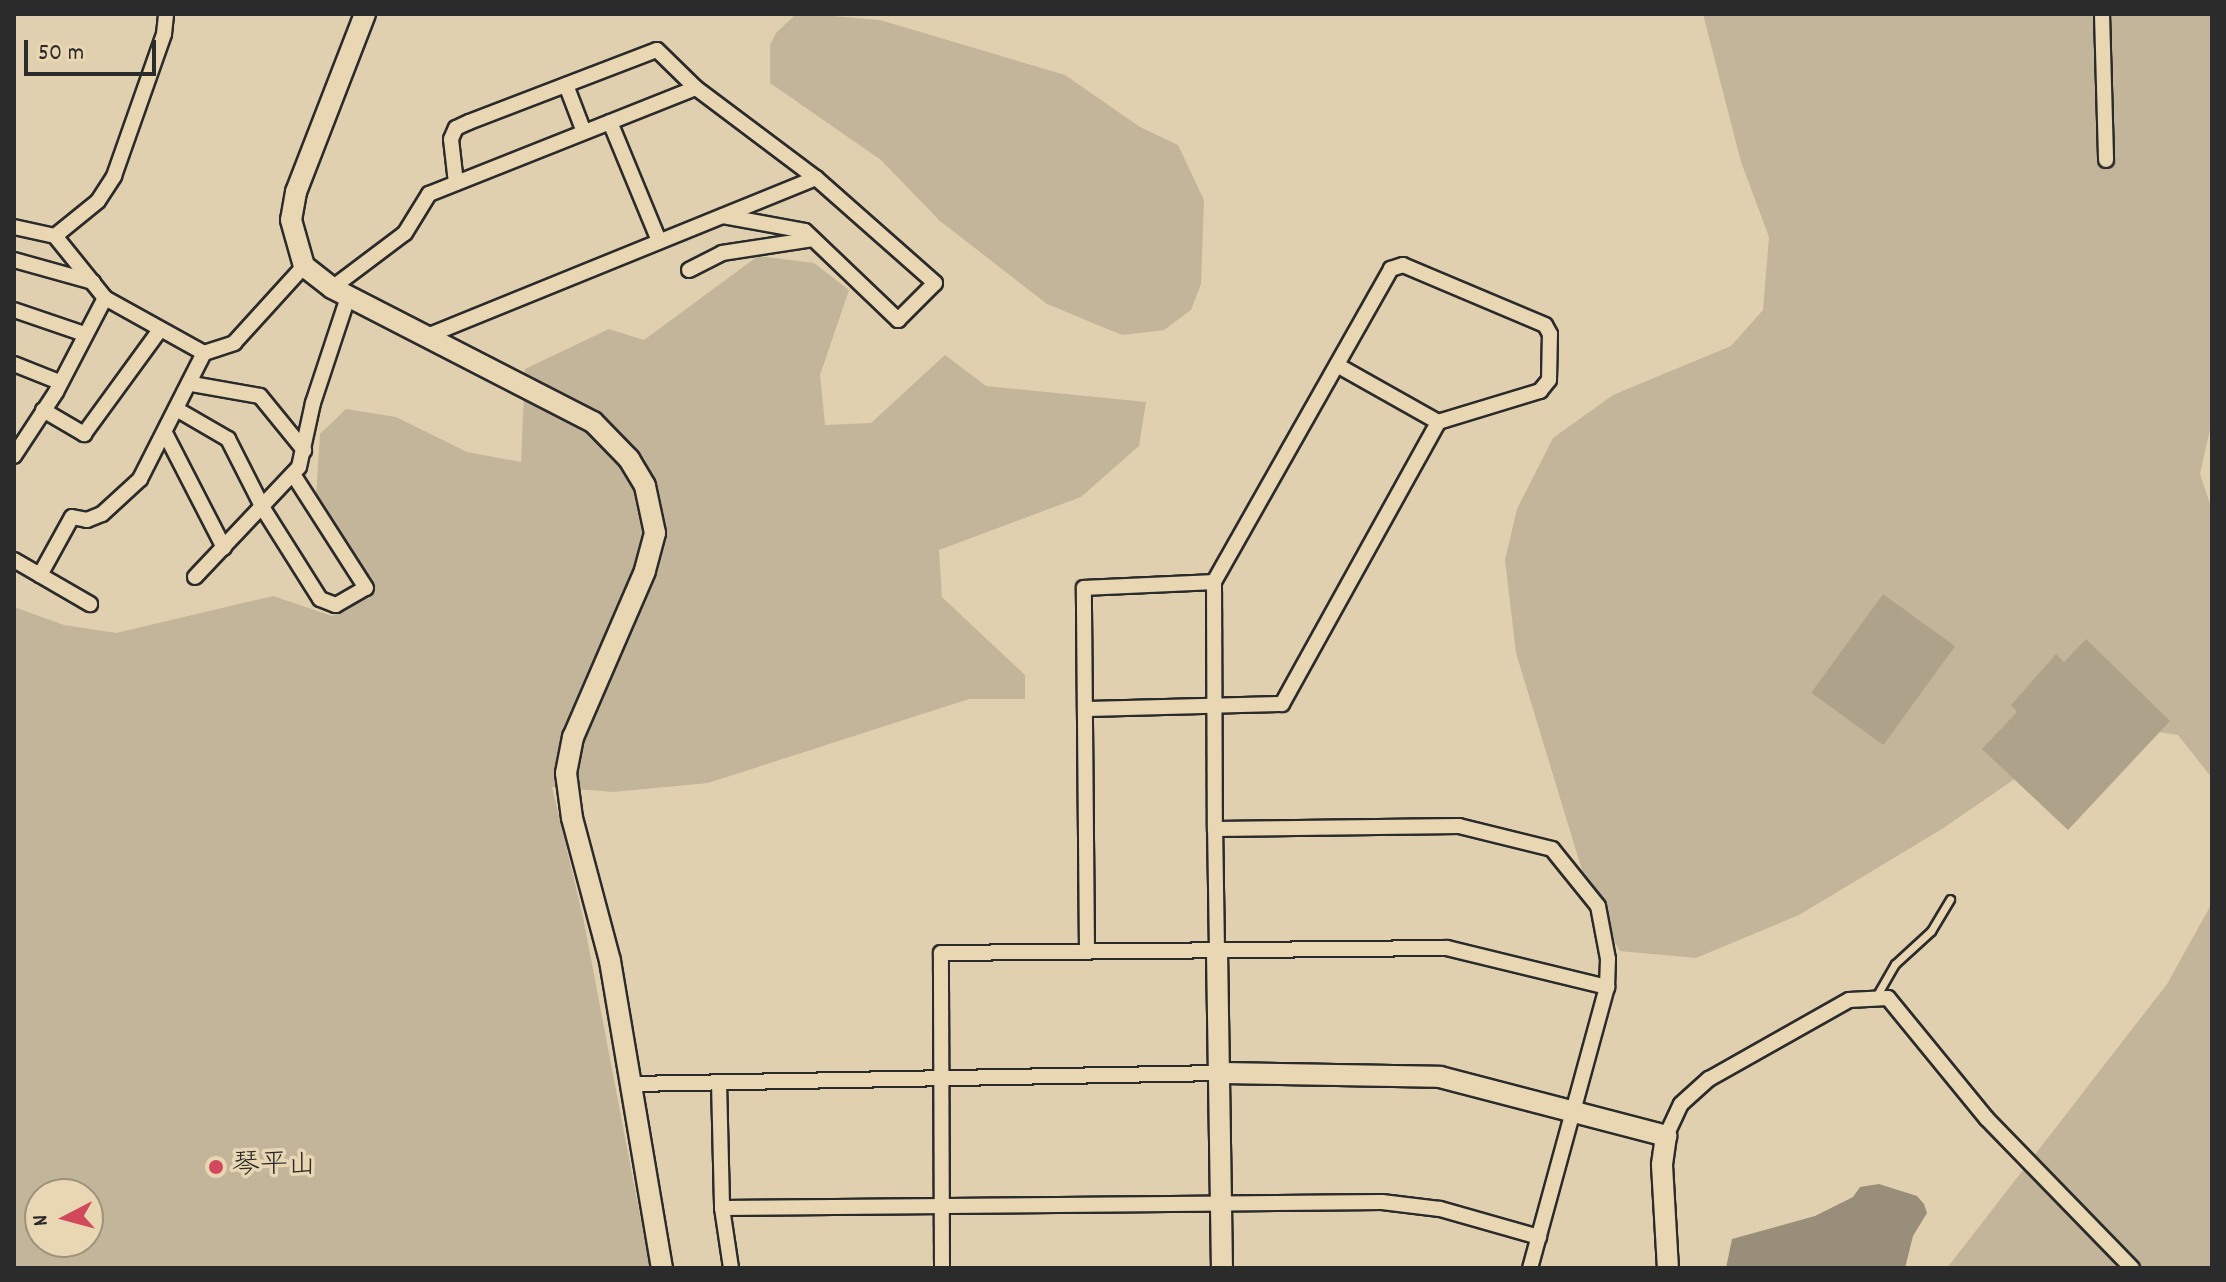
<!DOCTYPE html>
<meta charset="utf-8">
<style>
body{margin:0}
#map{position:relative;width:2226px;height:1282px;overflow:hidden;background:#e1d0af;font-family:Dekko,"Klee One",sans-serif}
div>[style]{position:absolute}
.green>*{inset:0;background:#c3b599}
.water>*{inset:0;background:#998e7a}
.building>*{inset:0;background:#afa28a;transform-origin:0 0}
.roads{filter:drop-shadow(2px 0 #2b2b2b) drop-shadow(-2px 0 #2b2b2b) drop-shadow(0 2px #2b2b2b) drop-shadow(0 -2px #2b2b2b)}
.lane>*{height:7px;margin:-3.5px;padding:0 3.5px;transform-origin:3.5px;border-radius:3.5px;background:#e9d7b4}
.street>*{height:14px;margin:-7px;padding:0 7px;transform-origin:7px;border-radius:7px;background:#e9d7b4}
.secondary>*{height:20px;margin:-10px;padding:0 10px;transform-origin:10px;border-radius:10px;background:#e9d7b4}
.dots>*{width:22px;height:22px;translate:-50% -50%;box-sizing:border-box;border:4px solid #e9d7b4;border-radius:50%}
span{translate:-50% -50%;white-space:nowrap;text-align:center;line-height:1.15;-webkit-text-stroke:7px #e9d7b4;paint-order:stroke}
.poi-label{font-size:28px;color:#2b2b2b}
.left{translate:0 -50%;text-align:left}
.frame{position:absolute;inset:0;border:16px solid #2b2b2b;pointer-events:none}
.north{position:absolute;left:24px;top:1178px;width:80px;height:80px;box-sizing:border-box;background:#e9d7b4;border:2px solid #9d927d;border-radius:50%;rotate:264deg;font-size:22px;font-weight:700;line-height:32px;text-align:center;color:#2b2b2b}
.north::after{content:'';display:block;margin:auto;width:28px;height:36px;background:#d1495b;clip-path:polygon(50% 0,100% 100%,50% 72%,0 100%)}
.scale{position:absolute;left:24px;top:40px;width:132px;height:36px;box-sizing:border-box;border:4px solid #2b2b2b;border-top:0;padding-left:10px;font-size:24px;line-height:28px;white-space:nowrap;color:#2b2b2b;-webkit-text-stroke:6px #e9d7b4;paint-order:stroke}
</style>
<div id="map">
<div class="green">
<i style="clip-path:polygon(809px 14px,880px 20px,1065px 75px,1140px 127px,1178px 145px,1204px 200px,1201px 284px,1191px 310px,1164px 330px,1122px 335px,1047px 304px,940px 221px,881px 160px,770px 83px,770px 45px,776px 33px,794px 16px)"></i>
<i style="clip-path:polygon(1703px 14px,2212px 14px,2212px 421px,2200px 474px,2212px 510px,2212px 778px,2178px 735px,2126px 727px,2054px 752px,1942px 829px,1799px 915px,1696px 958px,1620px 951px,1592px 903px,1516px 653px,1505px 560px,1517px 509px,1553px 438px,1613px 395px,1731px 346px,1763px 310px,1769px 237px,1741px 162px)"></i>
<i style="clip-path:polygon(evenodd,758px 256px,814px 263px,849px 290px,820px 375px,825px 425px,871px 423px,945px 355px,986px 386px,1146px 402px,1139px 446px,1081px 497px,939px 550px,942px 597px,1025px 675px,1025px 699px,969px 699px,708px 783px,613px 792px,552px 787px,583px 917px,650px 1268px,14px 1268px,14px 607px,64px 625px,116px 633px,273px 596px,332px 616px,376px 592px,316px 496px,320px 434px,346px 409px,396px 417px,467px 452px,521px 462px,525px 369px,609px 329px,644px 340px,758px 256px,40px 1194px,88px 1194px,88px 1242px,40px 1242px,40px 1194px)"></i>
<i style="clip-path:polygon(2212px 903px,2212px 1268px,1947px 1268px,2167px 984px)"></i>
</div>
<div class="water">
<i style="clip-path:polygon(1879px 1184px,1917px 1196px,1924px 1204px,1927px 1213px,1913px 1236px,1905px 1268px,1726px 1268px,1732px 1239px,1815px 1216px,1853px 1197px,1860px 1187px)"></i>
</div>
<div class="building">
<i style="left:1883px;top:594px;width:89px;height:122px;rotate:36deg"></i>
<i style="clip-path:polygon(2086px 639px,2170px 721px,2068px 830px,1982px 749px,2017px 712px,2011px 705px,2056px 654px,2064px 662px)"></i>
</div>
<div class="roads">
<div class="lane">
<i style="left:1877px;top:995px;width:36px;rotate:-60deg"></i>
<i style="left:1895px;top:964px;width:49px;rotate:-42.5deg"></i>
<i style="left:1931px;top:931px;width:37px;rotate:-59deg"></i>
</div>
<div class="street">
<i style="left:2102px;top:14px;width:146px;rotate:88.4deg"></i>
<i style="left:566px;top:85px;width:50px;rotate:69deg"></i>
<i style="left:610px;top:122px;width:129px;rotate:67.6deg"></i>
<i style="left:456px;top:183px;width:44px;rotate:-96.5deg"></i>
<i style="left:451px;top:139px;width:12px;rotate:-66deg"></i>
<i style="left:456px;top:128px;width:14px;rotate:-25deg"></i>
<i style="left:469px;top:122px;width:201px;rotate:-21deg"></i>
<i style="left:657px;top:50px;width:54px;rotate:44.3deg"></i>
<i style="left:723px;top:216px;width:83px;rotate:10.4deg"></i>
<i style="left:805px;top:231px;width:129px;rotate:43.7deg"></i>
<i style="left:898px;top:320px;width:52px;rotate:-45deg"></i>
<i style="left:935px;top:283px;width:159px;rotate:-138.6deg"></i>
<i style="left:14px;top:227px;width:42px;rotate:12.4deg"></i>
<i style="left:55px;top:236px;width:80px;rotate:51.1deg"></i>
<i style="left:105px;top:298px;width:113px;rotate:29.1deg"></i>
<i style="left:204px;top:353px;width:32px;rotate:-18deg"></i>
<i style="left:234px;top:343px;width:104px;rotate:-47.7deg"></i>
<i style="left:55px;top:236px;width:55px;rotate:-39.1deg"></i>
<i style="left:98px;top:201px;width:30px;rotate:-57deg"></i>
<i style="left:114px;top:176px;width:151px;rotate:-70.6deg"></i>
<i style="left:164px;top:34px;width:20px;rotate:-84deg"></i>
<i style="left:14px;top:260px;width:82px;rotate:15.6deg"></i>
<i style="left:689px;top:270px;width:37px;rotate:-27deg"></i>
<i style="left:722px;top:253px;width:92px;rotate:-8.7deg"></i>
<i style="left:332px;top:288px;width:91px;rotate:-37deg"></i>
<i style="left:405px;top:233px;width:46px;rotate:-58.4deg"></i>
<i style="left:429px;top:194px;width:287px;rotate:-21.7deg"></i>
<i style="left:696px;top:88px;width:150px;rotate:36.9deg"></i>
<i style="left:816px;top:178px;width:423px;rotate:157.9deg"></i>
<i style="left:14px;top:310px;width:74px;rotate:18.9deg"></i>
<i style="left:14px;top:364px;width:48px;rotate:21.8deg"></i>
<i style="left:1337px;top:365px;width:116px;rotate:29.4deg"></i>
<i style="left:192px;top:384px;width:69px;rotate:10deg"></i>
<i style="left:260px;top:396px;width:70px;rotate:50.8deg"></i>
<i style="left:43px;top:410px;width:48px;rotate:30.3deg"></i>
<i style="left:84px;top:434px;width:127px;rotate:-53.9deg"></i>
<i style="left:178px;top:410px;width:58px;rotate:30.1deg"></i>
<i style="left:228px;top:439px;width:80px;rotate:63.1deg"></i>
<i style="left:264px;top:510px;width:105px;rotate:57.8deg"></i>
<i style="left:320px;top:599px;width:17px;rotate:21deg"></i>
<i style="left:336px;top:605px;width:34px;rotate:-30deg"></i>
<i style="left:366px;top:588px;width:133px;rotate:-122.7deg"></i>
<i style="left:165px;top:433px;width:129px;rotate:62.8deg"></i>
<i style="left:14px;top:456px;width:77px;rotate:-56.7deg"></i>
<i style="left:56px;top:392px;width:106px;rotate:-62.5deg"></i>
<i style="left:14px;top:560px;width:88px;rotate:30.1deg"></i>
<i style="left:40px;top:575px;width:66px;rotate:-61.1deg"></i>
<i style="left:72px;top:517px;width:15px;rotate:11deg"></i>
<i style="left:87px;top:520px;width:16px;rotate:-22deg"></i>
<i style="left:102px;top:514px;width:52px;rotate:-42.6deg"></i>
<i style="left:140px;top:479px;width:141px;rotate:-63.1deg"></i>
<i style="left:195px;top:577px;width:151px;rotate:-46.6deg"></i>
<i style="left:299px;top:467px;width:66px;rotate:-77.7deg"></i>
<i style="left:313px;top:403px;width:112px;rotate:-71.7deg"></i>
<i style="left:1085px;top:709px;width:197px;rotate:-1.5deg"></i>
<i style="left:1282px;top:704px;width:322px;rotate:-61deg"></i>
<i style="left:1438px;top:422px;width:107px;rotate:-16.9deg"></i>
<i style="left:1540px;top:391px;width:14px;rotate:-51deg"></i>
<i style="left:1549px;top:380px;width:46px;rotate:-88.8deg"></i>
<i style="left:1550px;top:334px;width:10px;rotate:-119deg"></i>
<i style="left:1545px;top:325px;width:154px;rotate:-157.1deg"></i>
<i style="left:1403px;top:265px;width:13px;rotate:162deg"></i>
<i style="left:1391px;top:269px;width:360px;rotate:119.5deg"></i>
<i style="left:1217px;top:951px;width:122px;rotate:-90.9deg"></i>
<i style="left:1215px;top:829px;width:244px;rotate:-0.7deg"></i>
<i style="left:1459px;top:826px;width:96px;rotate:13.9deg"></i>
<i style="left:1552px;top:849px;width:73px;rotate:51.1deg"></i>
<i style="left:1598px;top:906px;width:54px;rotate:79.3deg"></i>
<i style="left:1608px;top:959px;width:28px;rotate:92deg"></i>
<i style="left:1087px;top:952px;width:364px;rotate:-90.5deg"></i>
<i style="left:1084px;top:588px;width:130px;rotate:-2.6deg"></i>
<i style="left:1214px;top:582px;width:247px;rotate:89.8deg"></i>
<i style="left:719px;top:1082px;width:126px;rotate:88.6deg"></i>
<i style="left:631px;top:1084px;width:588px;rotate:-1.07deg"></i>
<i style="left:1666px;top:1136px;width:35px;rotate:-65deg"></i>
<i style="left:1681px;top:1104px;width:38px;rotate:-42deg"></i>
<i style="left:1709px;top:1079px;width:161px;rotate:-29.4deg"></i>
<i style="left:1849px;top:1000px;width:39px;rotate:-3deg"></i>
<i style="left:1888px;top:998px;width:156px;rotate:50.7deg"></i>
<i style="left:1987px;top:1119px;width:208px;rotate:45.8deg"></i>
<i style="left:731px;top:1268px;width:61px;rotate:-98.5deg"></i>
<i style="left:722px;top:1208px;width:660px;rotate:-0.52deg"></i>
<i style="left:1382px;top:1202px;width:58px;rotate:6.9deg"></i>
<i style="left:1440px;top:1209px;width:103px;rotate:15.8deg"></i>
<i style="left:942px;top:1268px;width:315px;rotate:-90.2deg"></i>
<i style="left:941px;top:953px;width:506px;rotate:-0.57deg"></i>
<i style="left:1447px;top:948px;width:165px;rotate:13.7deg"></i>
<i style="left:1607px;top:987px;width:291px;rotate:105.3deg"></i>
</div>
<div class="secondary">
<i style="left:365px;top:14px;width:191px;rotate:111.2deg"></i>
<i style="left:296px;top:192px;width:28px;rotate:100deg"></i>
<i style="left:291px;top:220px;width:48px;rotate:74.2deg"></i>
<i style="left:304px;top:266px;width:36px;rotate:38deg"></i>
<i style="left:332px;top:288px;width:293px;rotate:27.2deg"></i>
<i style="left:593px;top:422px;width:52px;rotate:45.8deg"></i>
<i style="left:629px;top:459px;width:31px;rotate:59deg"></i>
<i style="left:645px;top:486px;width:48px;rotate:78deg"></i>
<i style="left:655px;top:533px;width:39px;rotate:105deg"></i>
<i style="left:645px;top:571px;width:181px;rotate:113.4deg"></i>
<i style="left:573px;top:737px;width:37px;rotate:101deg"></i>
<i style="left:566px;top:773px;width:45px;rotate:82.4deg"></i>
<i style="left:572px;top:818px;width:148px;rotate:75.1deg"></i>
<i style="left:610px;top:961px;width:311px;rotate:80.4deg"></i>
<i style="left:1217px;top:951px;width:317px;rotate:89.1deg"></i>
<i style="left:1219px;top:1073px;width:221px;rotate:1deg"></i>
<i style="left:1440px;top:1077px;width:234px;rotate:14.6deg"></i>
<i style="left:1666px;top:1136px;width:29px;rotate:98deg"></i>
<i style="left:1662px;top:1165px;width:103px;rotate:86.7deg"></i>
</div>
</div>
<div class="dots">
<i style="left:216px;top:1167px;background:#d1495b"></i>
</div>
<div class="poi-label">
<span class="left" style="left:232px;top:1167px">琴平山</span>
</div>
<div class="frame"></div>
<div class="north">N</div>
<div class="scale">50 m</div>
</div>
